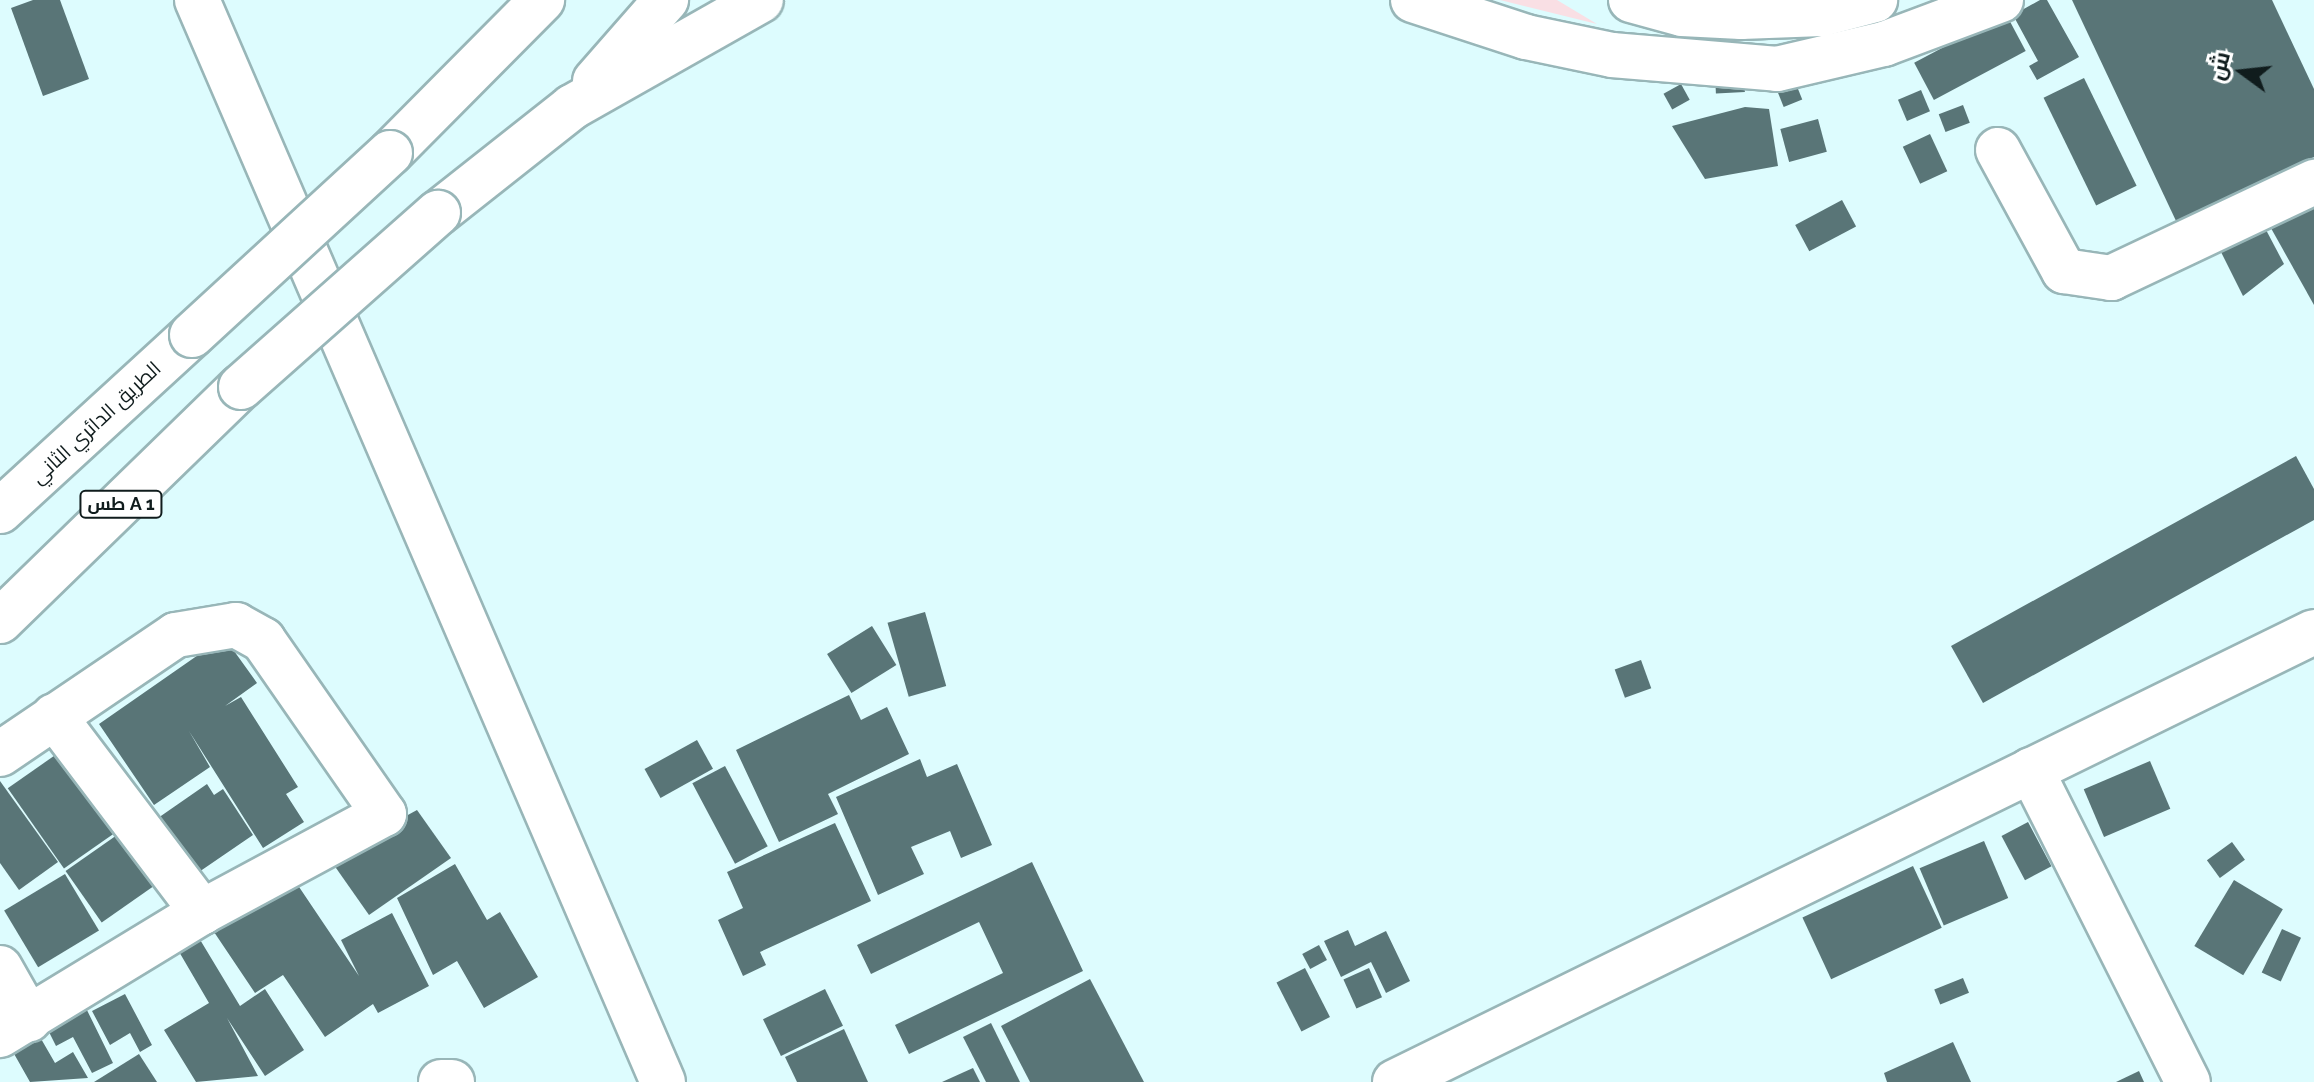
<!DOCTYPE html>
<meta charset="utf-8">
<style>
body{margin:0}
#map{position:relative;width:2314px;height:1082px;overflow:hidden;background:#ddfcfe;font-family:Raleway,Cairo,sans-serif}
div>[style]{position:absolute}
.green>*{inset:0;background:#f9dfe4}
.building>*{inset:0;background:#597577;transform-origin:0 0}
.roads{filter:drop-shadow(2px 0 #98b6b8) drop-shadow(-2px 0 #98b6b8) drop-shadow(0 2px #98b6b8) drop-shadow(0 -2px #98b6b8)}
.minor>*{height:44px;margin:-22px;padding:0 22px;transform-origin:22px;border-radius:22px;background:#fff}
.highway>*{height:44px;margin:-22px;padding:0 22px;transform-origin:22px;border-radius:22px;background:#fff}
.bridges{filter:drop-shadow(2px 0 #98b6b8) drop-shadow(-2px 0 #98b6b8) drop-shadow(0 2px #98b6b8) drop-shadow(0 -2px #98b6b8)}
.highway-bridge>*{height:44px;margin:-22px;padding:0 22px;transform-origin:22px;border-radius:22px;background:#fff}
span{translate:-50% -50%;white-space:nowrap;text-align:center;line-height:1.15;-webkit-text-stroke:6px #fff;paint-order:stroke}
.shield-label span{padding:2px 6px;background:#fff;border:2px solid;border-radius:6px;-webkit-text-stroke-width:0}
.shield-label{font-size:18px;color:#101c1d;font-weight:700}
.street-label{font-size:20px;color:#101c1d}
.north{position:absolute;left:2202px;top:32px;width:80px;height:80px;-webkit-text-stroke:6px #fff;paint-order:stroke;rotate:285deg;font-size:22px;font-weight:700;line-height:32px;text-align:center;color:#101c1d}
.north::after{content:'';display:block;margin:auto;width:28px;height:36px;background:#101c1d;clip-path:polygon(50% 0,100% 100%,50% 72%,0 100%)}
</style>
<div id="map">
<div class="green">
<i style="clip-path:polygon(1500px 0,1557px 0,1597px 24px)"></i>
</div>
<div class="building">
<i style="clip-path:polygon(33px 0,60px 0,89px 79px,43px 96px,11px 8px)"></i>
<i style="clip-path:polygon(2040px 0,2047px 0,2079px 57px,2037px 80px,2029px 66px,2038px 61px,2013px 15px)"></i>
<i style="clip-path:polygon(2072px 0,2272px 0,2314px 89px,2314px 157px,2177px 223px)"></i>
<i style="left:2006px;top:14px;width:42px;height:104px;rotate:62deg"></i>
<i style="left:1744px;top:75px;width:17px;height:29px;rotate:87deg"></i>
<i style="left:2084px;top:78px;width:120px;height:45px;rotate:64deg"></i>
<i style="left:1794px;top:79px;width:22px;height:20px;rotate:68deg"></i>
<i style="left:1681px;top:84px;width:18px;height:20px;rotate:61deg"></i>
<i style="left:1921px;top:90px;width:23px;height:25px;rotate:67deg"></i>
<i style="left:1963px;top:105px;width:19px;height:26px;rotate:69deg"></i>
<i style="clip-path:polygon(1745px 107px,1769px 109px,1778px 166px,1705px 179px,1672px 126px)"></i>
<i style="left:1818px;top:119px;width:34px;height:39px;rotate:75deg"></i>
<i style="left:1930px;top:134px;width:41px;height:30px;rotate:65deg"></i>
<i style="clip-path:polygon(2314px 198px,2314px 305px,2267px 221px)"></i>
<i style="left:1842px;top:200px;width:30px;height:53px;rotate:62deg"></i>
<i style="clip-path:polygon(2265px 228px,2284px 264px,2243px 296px,2220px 250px)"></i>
<i style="clip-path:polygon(2296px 456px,2314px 489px,2314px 520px,1983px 703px,1951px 646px)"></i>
<i style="left:925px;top:612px;width:77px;height:39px;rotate:74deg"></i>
<i style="left:872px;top:626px;width:46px;height:53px;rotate:58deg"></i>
<i style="clip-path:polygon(224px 637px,257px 683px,225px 706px,241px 697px,298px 787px,286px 794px,304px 822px,263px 848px,189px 731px,210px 767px,154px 805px,99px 724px)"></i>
<i style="left:1641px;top:660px;width:30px;height:28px;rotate:70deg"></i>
<i style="clip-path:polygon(849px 695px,861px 720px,887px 707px,909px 754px,828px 794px,838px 814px,779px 842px,736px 750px)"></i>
<i style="left:697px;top:740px;width:33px;height:60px;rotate:61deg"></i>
<i style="left:61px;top:751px;width:98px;height:65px;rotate:55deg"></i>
<i style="clip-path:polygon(920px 759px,927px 777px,957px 764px,992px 845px,961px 858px,950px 831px,911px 847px,924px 874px,878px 895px,836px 797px)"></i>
<i style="left:2150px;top:761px;width:52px;height:72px;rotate:67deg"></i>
<i style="left:725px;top:766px;width:91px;height:37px;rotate:62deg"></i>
<i style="clip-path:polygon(0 781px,58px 862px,19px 890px,0 863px)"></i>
<i style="clip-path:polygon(207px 784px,214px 795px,223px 789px,253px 835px,196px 874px,158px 818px)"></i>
<i style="clip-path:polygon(417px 810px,451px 858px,369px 915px,329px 858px)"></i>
<i style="left:2028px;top:822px;width:50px;height:30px;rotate:62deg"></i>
<i style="clip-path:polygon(835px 823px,871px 901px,760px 952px,766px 965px,743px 976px,718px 920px,743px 908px,727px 872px)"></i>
<i style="left:127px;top:828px;width:63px;height:75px;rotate:55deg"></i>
<i style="left:1984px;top:841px;width:62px;height:70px;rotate:67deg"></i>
<i style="left:2232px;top:842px;width:22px;height:31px;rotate:54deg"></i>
<i style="clip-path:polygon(1032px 862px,1083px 971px,909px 1054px,895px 1025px,1003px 973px,979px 922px,871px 974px,857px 945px)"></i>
<i style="clip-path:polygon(455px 864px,487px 920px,500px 912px,538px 977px,484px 1008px,457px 961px,433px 975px,397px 898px)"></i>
<i style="left:1913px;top:866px;width:68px;height:122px;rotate:65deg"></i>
<i style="left:65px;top:874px;width:66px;height:71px;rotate:59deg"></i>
<i style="clip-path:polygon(291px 875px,359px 976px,341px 940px,392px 913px,429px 986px,378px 1013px,373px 1004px,325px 1037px,283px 975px,255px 993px,212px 929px)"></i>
<i style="left:2234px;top:880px;width:57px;height:77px;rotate:31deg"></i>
<i style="left:2282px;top:929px;width:21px;height:48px;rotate:25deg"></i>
<i style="clip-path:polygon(1348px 930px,1355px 946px,1386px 931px,1410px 981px,1386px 993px,1371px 962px,1341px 977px,1324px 941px)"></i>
<i style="clip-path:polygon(199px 938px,240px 1006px,265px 989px,304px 1050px,265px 1076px,227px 1018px,258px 1076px,196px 1082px,164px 1030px,209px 1003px,178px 950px)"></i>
<i style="left:1319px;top:945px;width:17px;height:19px;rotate:62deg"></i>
<i style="left:1305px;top:968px;width:55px;height:32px;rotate:63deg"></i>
<i style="left:1369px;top:968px;width:32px;height:28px;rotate:66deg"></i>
<i style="left:1963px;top:978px;width:16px;height:31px;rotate:68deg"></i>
<i style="clip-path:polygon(1090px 979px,1144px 1082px,1030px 1082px,1001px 1026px)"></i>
<i style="left:825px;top:989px;width:41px;height:69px;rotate:64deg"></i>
<i style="clip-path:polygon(125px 994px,152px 1045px,140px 1052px,130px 1033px,110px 1045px,92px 1011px)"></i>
<i style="clip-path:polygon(82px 1000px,113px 1063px,92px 1073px,73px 1037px,56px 1046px,43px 1020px)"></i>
<i style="clip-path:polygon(991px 1023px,1020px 1082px,986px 1082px,963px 1037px)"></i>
<i style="clip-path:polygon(844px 1029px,868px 1082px,797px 1082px,785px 1057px)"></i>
<i style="clip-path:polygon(40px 1037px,55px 1063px,73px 1052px,88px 1078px,30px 1082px,13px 1052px)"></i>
<i style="clip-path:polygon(1953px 1042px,1971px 1082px,1887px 1082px,1884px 1073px)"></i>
<i style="clip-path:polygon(139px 1054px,157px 1082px,94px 1082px)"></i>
<i style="clip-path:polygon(973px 1068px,980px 1082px,942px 1082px)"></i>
<i style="clip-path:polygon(2139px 1071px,2144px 1082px,2116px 1082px)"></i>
</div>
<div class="roads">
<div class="minor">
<i style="left:197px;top:0;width:1178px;rotate:66.7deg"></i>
<i style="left:1998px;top:150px;width:138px;rotate:61.4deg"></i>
<i style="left:2064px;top:271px;width:48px;rotate:8.5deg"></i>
<i style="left:2111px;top:278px;width:225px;rotate:-25.3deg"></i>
<i style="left:54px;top:716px;width:246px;rotate:52.9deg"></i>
<i style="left:0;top:754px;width:212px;rotate:-34.1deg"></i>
<i style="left:176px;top:635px;width:61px;rotate:-9.5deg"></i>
<i style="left:236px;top:625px;width:31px;rotate:29deg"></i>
<i style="left:263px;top:640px;width:212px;rotate:55.2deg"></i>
<i style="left:384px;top:814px;width:207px;rotate:151.7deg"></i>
<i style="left:202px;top:912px;width:237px;rotate:148.7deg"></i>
<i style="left:2031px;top:770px;width:349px;rotate:63.3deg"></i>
<i style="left:0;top:968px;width:59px;rotate:60.4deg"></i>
<i style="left:441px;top:1082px;width:11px"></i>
<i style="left:1395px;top:1082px;width:1023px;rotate:-26.09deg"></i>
</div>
<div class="highway">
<i style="left:1413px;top:0;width:119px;rotate:18.1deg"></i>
<i style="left:1526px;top:37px;width:88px;rotate:11.8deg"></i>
<i style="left:1612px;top:55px;width:166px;rotate:4.8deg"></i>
<i style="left:1777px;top:69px;width:110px;rotate:-13.2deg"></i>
<i style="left:1884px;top:44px;width:125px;rotate:-20.6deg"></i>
<i style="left:1631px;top:0;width:53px;rotate:15.4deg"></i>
<i style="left:1682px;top:14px;width:59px;rotate:2.9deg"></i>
<i style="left:1741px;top:17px;width:81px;rotate:-2.1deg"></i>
<i style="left:1822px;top:14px;width:55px;rotate:-14.8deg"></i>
<i style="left:595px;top:81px;width:108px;rotate:-48.8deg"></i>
<i style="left:390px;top:153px;width:216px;rotate:-45.2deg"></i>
<i style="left:438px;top:213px;width:171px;rotate:-38.3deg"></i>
<i style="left:572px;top:107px;width:217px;rotate:-29.5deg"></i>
<i style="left:0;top:511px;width:260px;rotate:-42.5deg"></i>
<i style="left:0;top:621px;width:336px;rotate:-44.2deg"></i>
</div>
</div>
<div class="bridges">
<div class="highway-bridge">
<i style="left:192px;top:335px;width:269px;rotate:-42.6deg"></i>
<i style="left:241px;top:387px;width:263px;rotate:-41.5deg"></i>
</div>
</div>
<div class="shield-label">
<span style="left:121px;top:504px">طس A 1</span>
</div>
<div class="street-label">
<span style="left:96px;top:423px;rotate:-43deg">الطريق الدائري الثاني</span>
</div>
<div class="north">ش</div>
</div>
